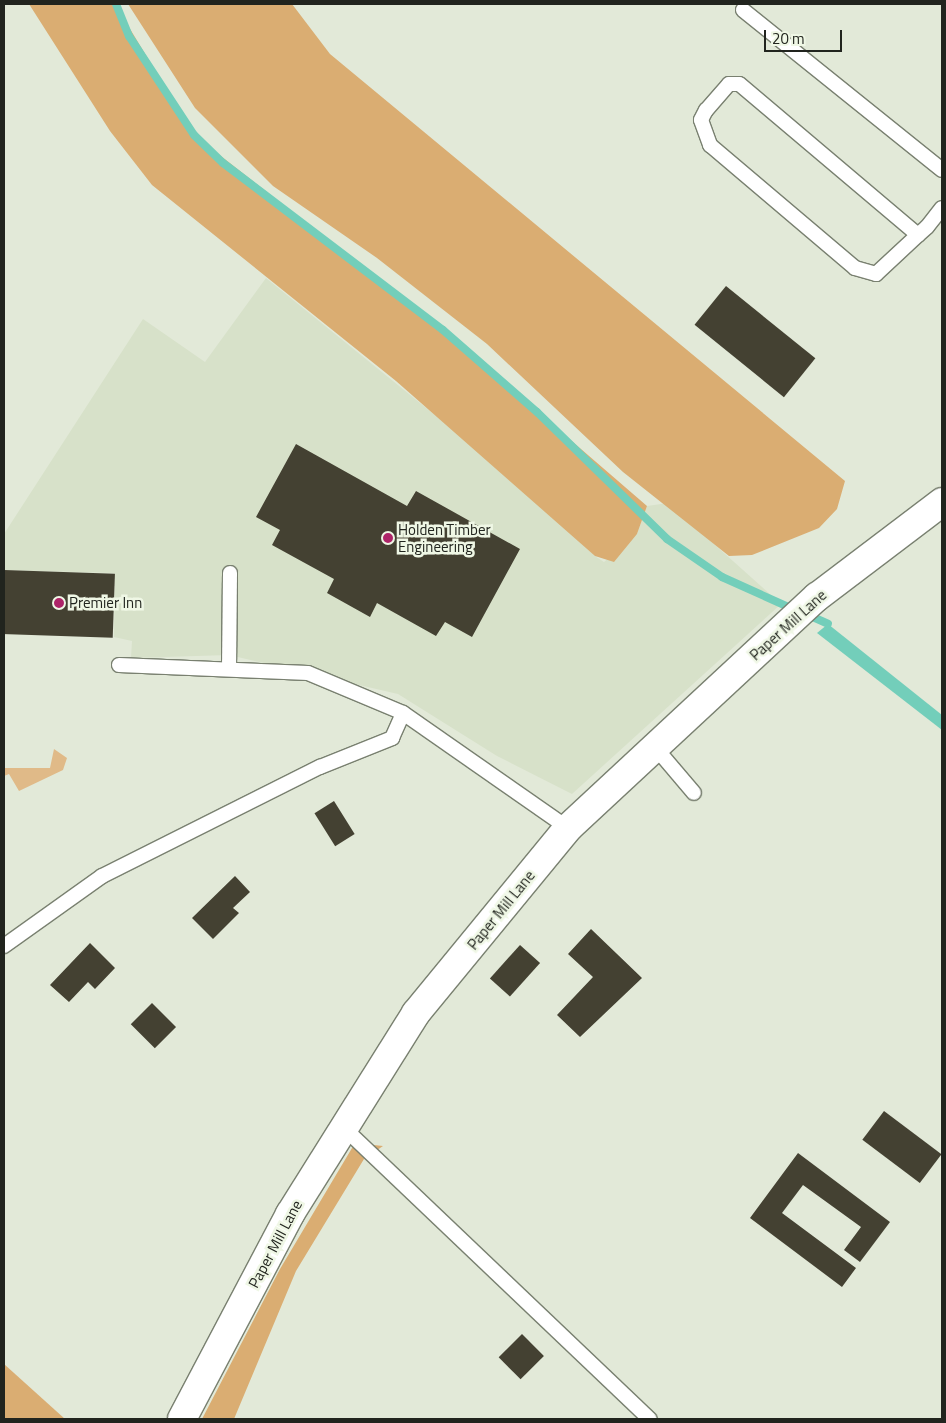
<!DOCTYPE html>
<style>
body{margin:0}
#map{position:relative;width:946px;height:1423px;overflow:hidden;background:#e2e9d8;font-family:"Titillium Web",sans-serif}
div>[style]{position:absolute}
.built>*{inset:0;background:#d7e1c9}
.green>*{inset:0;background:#e0ba88}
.forest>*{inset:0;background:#daad72}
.water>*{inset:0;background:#73ceba}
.stream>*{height:8px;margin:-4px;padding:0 4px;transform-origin:4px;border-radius:4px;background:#73ceba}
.building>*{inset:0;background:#444132;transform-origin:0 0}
.roads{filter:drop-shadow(1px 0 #798070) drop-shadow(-1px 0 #798070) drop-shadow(0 1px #798070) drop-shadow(0 -1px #798070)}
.lane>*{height:14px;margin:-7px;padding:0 7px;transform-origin:7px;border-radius:7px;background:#fff}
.street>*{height:28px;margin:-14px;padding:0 14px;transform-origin:14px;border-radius:14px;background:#fff}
.dots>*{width:14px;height:14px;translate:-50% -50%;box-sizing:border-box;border:2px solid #eff7e5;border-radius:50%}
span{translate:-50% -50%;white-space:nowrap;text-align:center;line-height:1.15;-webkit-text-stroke:5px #eff7e5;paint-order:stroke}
.poi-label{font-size:15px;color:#21241e}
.left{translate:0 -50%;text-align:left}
.street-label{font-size:15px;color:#21241e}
.frame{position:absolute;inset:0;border:5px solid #21241e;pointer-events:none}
.scale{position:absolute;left:764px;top:30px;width:78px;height:22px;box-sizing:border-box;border:2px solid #21241e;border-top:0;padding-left:6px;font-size:15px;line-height:18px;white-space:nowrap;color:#21241e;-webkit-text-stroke:4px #eff7e5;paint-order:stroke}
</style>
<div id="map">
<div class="built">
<i style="clip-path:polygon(266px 278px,494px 463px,595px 556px,604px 562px,637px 534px,647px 506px,668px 503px,781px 604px,572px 794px,497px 756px,398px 694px,229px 655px,131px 658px,132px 641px,114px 637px,115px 573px,4px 570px,4px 534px,143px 319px,205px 362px)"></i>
</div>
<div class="green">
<i style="clip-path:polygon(54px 749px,67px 758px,63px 770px,19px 791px,9px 774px,4px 776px,4px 768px,50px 768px)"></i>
</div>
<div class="forest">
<i style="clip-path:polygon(29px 4px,115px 4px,194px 135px,443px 330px,647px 506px,637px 534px,614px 562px,595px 556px,396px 381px,152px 185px,110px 131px)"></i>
<i style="clip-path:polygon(128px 4px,292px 4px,330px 54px,845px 481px,837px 509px,819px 528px,752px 555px,729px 556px,623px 472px,487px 344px,377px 258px,273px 186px,195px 108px)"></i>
<i style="clip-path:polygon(355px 1143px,383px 1146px,364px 1159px,296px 1271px,234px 1419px,202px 1419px,280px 1269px)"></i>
<i style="clip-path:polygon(4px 1364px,65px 1419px,4px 1419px)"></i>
</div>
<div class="water">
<i style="clip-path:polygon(828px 624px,942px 715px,942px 730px,817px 633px)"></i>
</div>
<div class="stream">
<i style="left:116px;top:4px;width:35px;rotate:68deg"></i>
<i style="left:129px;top:36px;width:118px;rotate:56.7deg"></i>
<i style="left:194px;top:135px;width:40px;rotate:44deg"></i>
<i style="left:223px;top:163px;width:276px;rotate:37.2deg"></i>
<i style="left:443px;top:330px;width:125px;rotate:41.1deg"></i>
<i style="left:537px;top:412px;width:182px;rotate:44.3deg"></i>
<i style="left:667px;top:539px;width:67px;rotate:34.6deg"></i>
<i style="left:722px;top:577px;width:80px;rotate:24.3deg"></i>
<i style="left:806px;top:614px;width:24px;rotate:24deg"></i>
</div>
<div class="building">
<i style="left:726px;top:286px;width:115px;height:50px;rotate:39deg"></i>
<i style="clip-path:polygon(296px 444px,407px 506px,416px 491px,520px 549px,472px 637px,445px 622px,436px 636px,377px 603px,370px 617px,327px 593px,334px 579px,272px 545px,280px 530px,256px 517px)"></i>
<i style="left:4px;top:570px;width:111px;height:64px;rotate:2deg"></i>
<i style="left:334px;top:801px;width:39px;height:23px;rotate:58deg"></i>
<i style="clip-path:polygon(235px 876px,250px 892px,233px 908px,239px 913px,213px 939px,192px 918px)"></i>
<i style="clip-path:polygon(591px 929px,642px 978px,580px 1037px,557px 1015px,593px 977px,568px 954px)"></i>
<i style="clip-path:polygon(90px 943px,115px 968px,95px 989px,88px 982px,69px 1002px,50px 985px)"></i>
<i style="left:520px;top:945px;width:27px;height:45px;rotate:42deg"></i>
<i style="left:152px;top:1003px;width:34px;height:30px;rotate:45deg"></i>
<i style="left:884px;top:1111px;width:72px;height:36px;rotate:37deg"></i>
<i style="clip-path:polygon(798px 1153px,890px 1222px,860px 1262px,844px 1250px,861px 1227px,803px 1185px,782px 1213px,856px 1268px,842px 1287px,750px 1218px)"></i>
<i style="left:522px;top:1334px;width:31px;height:33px;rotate:45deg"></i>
</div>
<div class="roads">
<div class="lane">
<i style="left:743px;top:10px;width:255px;rotate:38.8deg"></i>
<i style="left:918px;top:235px;width:234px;rotate:-139.8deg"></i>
<i style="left:739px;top:84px;width:10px;rotate:180deg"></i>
<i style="left:729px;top:84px;width:35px;rotate:131deg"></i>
<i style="left:706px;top:110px;width:11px;rotate:117deg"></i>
<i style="left:701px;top:120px;width:27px;rotate:70deg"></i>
<i style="left:710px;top:145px;width:190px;rotate:40.3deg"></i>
<i style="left:855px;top:268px;width:22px;rotate:16deg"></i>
<i style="left:876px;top:274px;width:57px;rotate:-42.9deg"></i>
<i style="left:918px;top:235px;width:12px;rotate:-42deg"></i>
<i style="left:927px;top:227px;width:24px;rotate:-52deg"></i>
<i style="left:119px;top:665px;width:189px;rotate:2.4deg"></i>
<i style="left:308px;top:673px;width:103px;rotate:22.8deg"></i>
<i style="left:403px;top:713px;width:201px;rotate:34.9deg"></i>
<i style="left:229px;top:669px;width:96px;rotate:-89.4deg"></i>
<i style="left:655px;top:747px;width:60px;rotate:49.7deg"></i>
<i style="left:4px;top:946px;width:120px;rotate:-35.5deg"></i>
<i style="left:102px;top:876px;width:244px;rotate:-26.6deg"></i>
<i style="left:320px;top:767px;width:78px;rotate:-21.9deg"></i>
<i style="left:392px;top:738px;width:27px;rotate:-66deg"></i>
<i style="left:344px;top:1128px;width:422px;rotate:43.6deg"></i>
</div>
<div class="street">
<i style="left:182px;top:1419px;width:232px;rotate:-62.2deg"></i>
<i style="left:290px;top:1214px;width:237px;rotate:-57.9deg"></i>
<i style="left:416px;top:1013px;width:239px;rotate:-50.6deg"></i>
<i style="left:568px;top:828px;width:340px;rotate:-42.9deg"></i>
<i style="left:817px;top:597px;width:157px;rotate:-37.2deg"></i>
</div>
</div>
<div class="dots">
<i style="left:388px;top:538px;background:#ad2468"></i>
<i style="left:59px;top:603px;background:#ad2468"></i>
</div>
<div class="poi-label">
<span class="left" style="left:398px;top:538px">Holden Timber<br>Engineering</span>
<span class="left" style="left:69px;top:603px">Premier Inn</span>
</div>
<div class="street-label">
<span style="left:788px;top:625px;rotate:-42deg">Paper Mill Lane</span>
<span style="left:501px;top:910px;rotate:-51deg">Paper Mill Lane</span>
<span style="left:275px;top:1244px;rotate:-62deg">Paper Mill Lane</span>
</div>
<div class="frame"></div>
<div class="scale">20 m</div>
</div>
